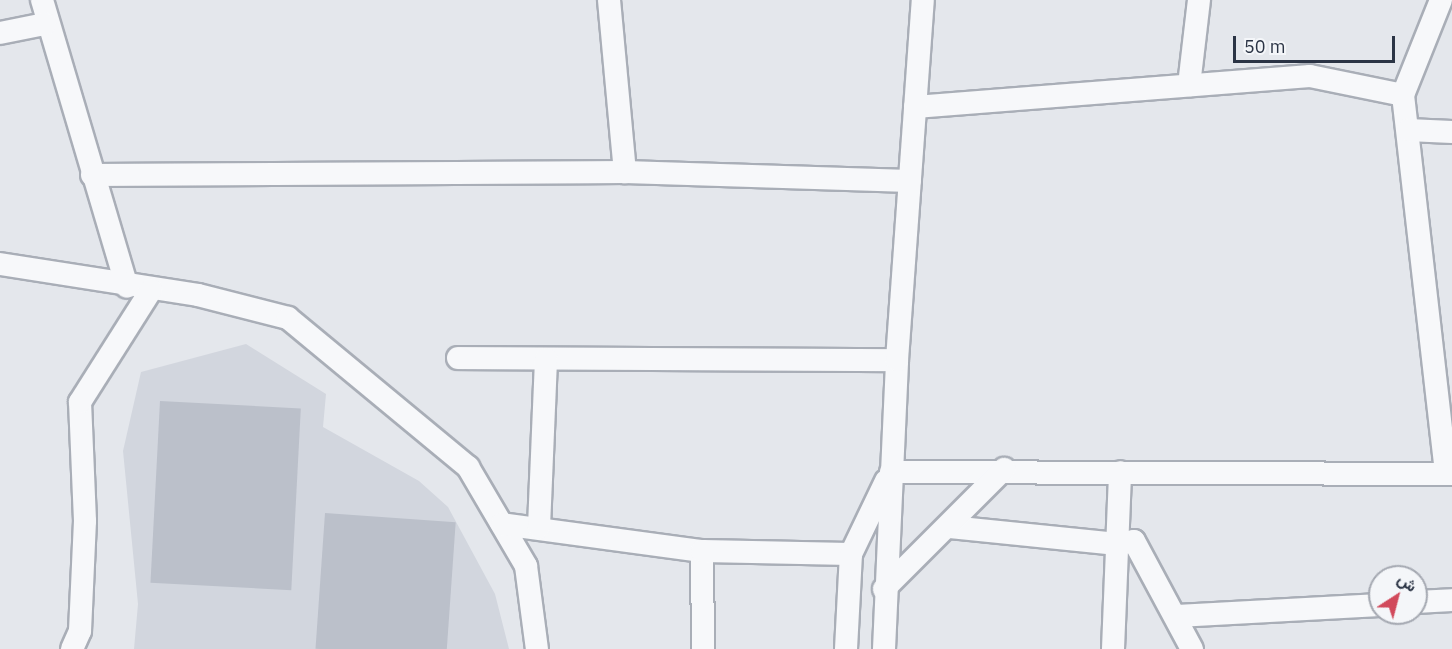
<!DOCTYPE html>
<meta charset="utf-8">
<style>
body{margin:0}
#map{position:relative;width:1452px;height:649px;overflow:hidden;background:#e4e7ec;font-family:"IBM Plex Sans",Vazirmatn,sans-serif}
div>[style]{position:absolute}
.built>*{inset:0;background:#d2d6de}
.building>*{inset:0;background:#bbc0ca;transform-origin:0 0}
.roads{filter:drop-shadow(2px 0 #a9aeb7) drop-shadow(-2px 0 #a9aeb7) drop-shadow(0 2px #a9aeb7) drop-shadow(0 -2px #a9aeb7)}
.minor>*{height:22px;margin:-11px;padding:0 11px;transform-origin:11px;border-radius:11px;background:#f7f8fa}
span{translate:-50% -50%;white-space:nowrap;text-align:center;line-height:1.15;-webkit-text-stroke:4.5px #f4f6f9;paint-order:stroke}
.north{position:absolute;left:1368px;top:565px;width:60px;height:60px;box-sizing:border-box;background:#f4f6f9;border:2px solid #a4a8b1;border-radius:50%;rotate:36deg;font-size:16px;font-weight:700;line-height:24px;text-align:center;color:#2b3445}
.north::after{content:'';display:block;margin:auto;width:21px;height:27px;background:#d1495b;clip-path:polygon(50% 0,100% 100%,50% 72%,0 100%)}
.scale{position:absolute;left:1233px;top:36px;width:162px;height:27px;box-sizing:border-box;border:3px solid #2b3445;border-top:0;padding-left:8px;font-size:18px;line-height:21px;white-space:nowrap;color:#2b3445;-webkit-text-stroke:4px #f4f6f9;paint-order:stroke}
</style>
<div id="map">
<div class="built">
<i style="clip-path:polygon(246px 344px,326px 394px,323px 427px,419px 481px,448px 507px,495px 594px,509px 649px,134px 649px,138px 604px,123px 451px,141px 372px)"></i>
</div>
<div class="building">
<i style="left:160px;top:401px;width:141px;height:182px;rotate:3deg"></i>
<i style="left:325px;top:513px;width:131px;height:136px;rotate:4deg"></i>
</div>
<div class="roads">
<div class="minor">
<i style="left:42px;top:0;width:299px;rotate:73.5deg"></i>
<i style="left:609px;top:0;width:173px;rotate:84.7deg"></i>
<i style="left:1441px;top:0;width:102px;rotate:111.8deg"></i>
<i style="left:1403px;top:95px;width:381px;rotate:83.5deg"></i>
<i style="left:0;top:33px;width:46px;rotate:-11.3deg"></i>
<i style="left:1189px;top:85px;width:86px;rotate:-83.3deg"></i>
<i style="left:915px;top:107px;width:396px;rotate:-4.5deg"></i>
<i style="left:1310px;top:76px;width:95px;rotate:11.5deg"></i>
<i style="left:1408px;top:130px;width:44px;rotate:2.6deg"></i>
<i style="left:92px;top:175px;width:533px;rotate:-0.32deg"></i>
<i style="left:625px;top:172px;width:285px;rotate:1.8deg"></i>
<i style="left:0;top:264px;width:200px;rotate:8.9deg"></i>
<i style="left:198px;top:295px;width:93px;rotate:14.3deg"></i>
<i style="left:288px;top:318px;width:234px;rotate:39.6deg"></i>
<i style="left:468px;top:467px;width:115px;rotate:59.6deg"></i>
<i style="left:526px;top:566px;width:84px;rotate:82.5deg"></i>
<i style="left:458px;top:358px;width:439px;rotate:0.3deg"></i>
<i style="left:891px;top:472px;width:561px;rotate:0.2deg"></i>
<i style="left:502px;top:524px;width:202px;rotate:7.7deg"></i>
<i style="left:539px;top:527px;width:168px;rotate:-87.6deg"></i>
<i style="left:950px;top:527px;width:168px;rotate:5.8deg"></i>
<i style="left:1117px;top:544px;width:17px;rotate:-10deg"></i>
<i style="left:1134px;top:541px;width:123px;rotate:61.8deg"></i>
<i style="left:884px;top:589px;width:170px;rotate:-45deg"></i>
<i style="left:1416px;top:602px;width:36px;rotate:-3deg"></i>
<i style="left:1177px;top:616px;width:203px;rotate:-3.1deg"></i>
<i style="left:72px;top:649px;width:20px;rotate:-66deg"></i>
<i style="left:80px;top:631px;width:110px;rotate:-87.4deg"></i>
<i style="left:85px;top:521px;width:119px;rotate:-92.4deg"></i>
<i style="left:80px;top:402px;width:133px;rotate:-57.6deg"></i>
<i style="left:703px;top:649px;width:98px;rotate:-90.6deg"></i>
<i style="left:702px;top:551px;width:149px;rotate:1.2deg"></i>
<i style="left:846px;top:649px;width:95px;rotate:-87deg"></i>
<i style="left:851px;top:554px;width:81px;rotate:-64.4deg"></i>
<i style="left:884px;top:649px;width:289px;rotate:-87.4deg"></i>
<i style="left:897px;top:360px;width:361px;rotate:-85.9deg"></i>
<i style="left:1113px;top:649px;width:177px;rotate:-87.7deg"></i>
</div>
</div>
<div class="north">ش</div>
<div class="scale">50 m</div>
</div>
